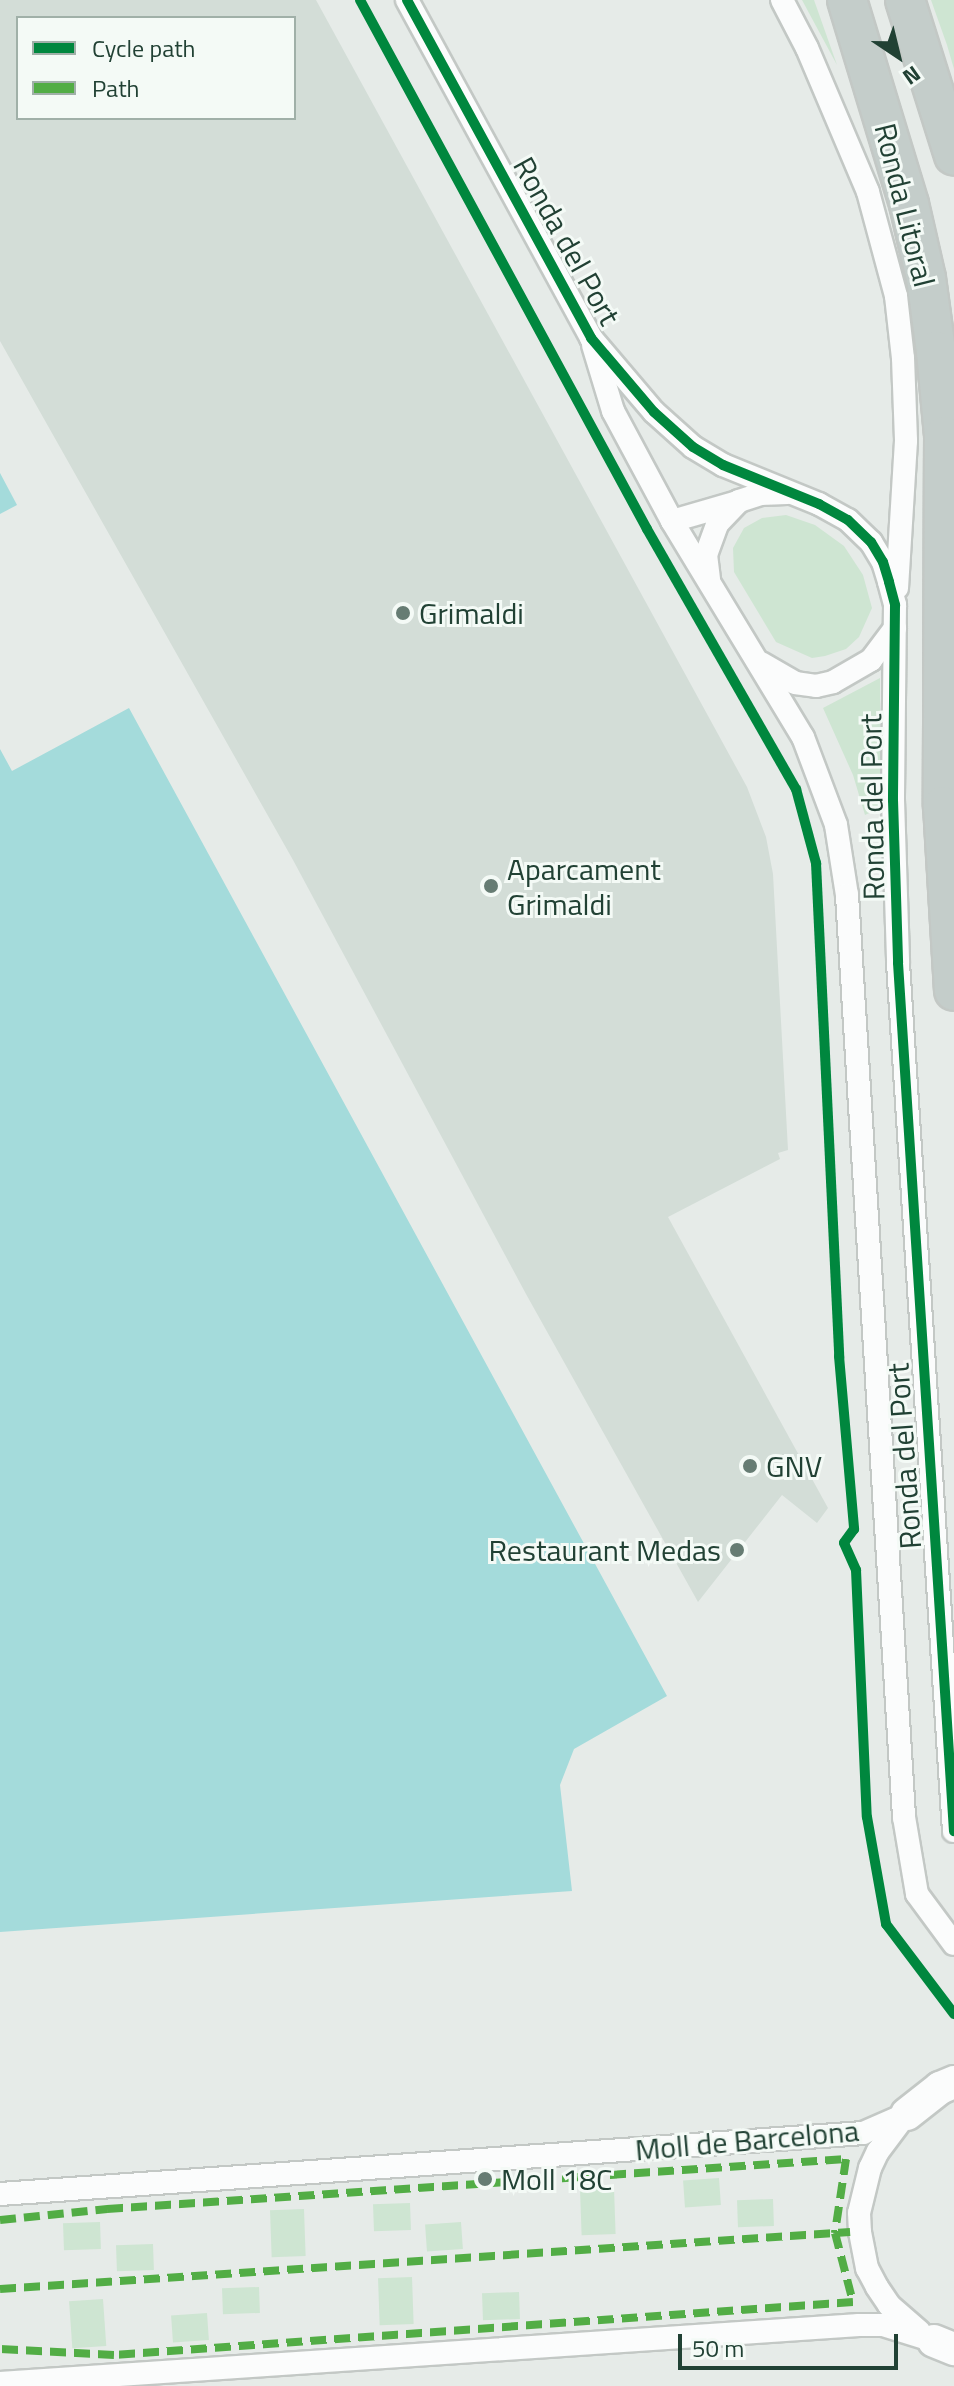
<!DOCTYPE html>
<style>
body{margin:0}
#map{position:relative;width:954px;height:2386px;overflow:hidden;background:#e6ebe8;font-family:"Titillium Web",sans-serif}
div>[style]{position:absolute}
.built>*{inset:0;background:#d3ddd7}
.green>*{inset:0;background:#cee5d2;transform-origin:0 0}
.water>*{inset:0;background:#a4dbdb}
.roads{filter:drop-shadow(2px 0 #c3c8c5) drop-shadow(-2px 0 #c3c8c5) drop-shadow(0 2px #c3c8c5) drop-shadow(0 -2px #c3c8c5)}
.minor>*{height:22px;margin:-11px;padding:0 11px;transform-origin:11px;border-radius:11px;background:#fbfcfc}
.secondary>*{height:32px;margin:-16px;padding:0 16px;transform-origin:16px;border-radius:16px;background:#fbfcfc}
.trunk>*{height:38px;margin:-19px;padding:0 19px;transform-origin:19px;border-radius:19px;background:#c4cdca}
.quiet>*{height:8px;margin-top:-4px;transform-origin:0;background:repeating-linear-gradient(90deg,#52ad45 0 16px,transparent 0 24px)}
.cycleway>*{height:10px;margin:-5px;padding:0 5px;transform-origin:5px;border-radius:5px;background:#00873e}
.dots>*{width:22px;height:22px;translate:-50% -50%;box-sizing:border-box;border:4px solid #f4faf6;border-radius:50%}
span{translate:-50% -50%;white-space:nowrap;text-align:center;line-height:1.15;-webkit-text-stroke:6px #f4faf6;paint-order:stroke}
.street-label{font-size:30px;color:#214134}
.poi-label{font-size:30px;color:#214134}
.left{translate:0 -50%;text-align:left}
.right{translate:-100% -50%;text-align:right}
.legend{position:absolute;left:16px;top:16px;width:280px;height:104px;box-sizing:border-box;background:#f4faf6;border:2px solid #a0b0a8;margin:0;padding:10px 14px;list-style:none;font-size:24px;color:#214134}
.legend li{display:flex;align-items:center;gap:16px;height:40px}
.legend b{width:40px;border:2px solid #a0b0a8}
.north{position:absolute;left:858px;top:16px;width:80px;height:80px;-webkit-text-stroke:6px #f4faf6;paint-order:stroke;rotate:145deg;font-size:22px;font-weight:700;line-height:32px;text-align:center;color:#214134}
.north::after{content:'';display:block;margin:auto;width:28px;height:36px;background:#214134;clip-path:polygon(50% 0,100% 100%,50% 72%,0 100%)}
.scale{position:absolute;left:678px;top:2334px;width:220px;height:36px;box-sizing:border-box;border:4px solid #214134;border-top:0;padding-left:10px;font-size:24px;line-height:28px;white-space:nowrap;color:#214134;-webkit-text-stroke:6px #f4faf6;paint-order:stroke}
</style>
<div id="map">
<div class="built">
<i style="clip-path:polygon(evenodd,0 0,316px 0,747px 787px,766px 837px,773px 874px,788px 1150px,778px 1153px,780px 1159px,668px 1217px,828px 1508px,817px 1523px,782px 1495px,698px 1602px,526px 1294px,293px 860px,0 341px,0 0,18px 18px,294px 18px,294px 118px,18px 118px,18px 18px)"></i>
</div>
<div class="green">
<i style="clip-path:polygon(802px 0,814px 0,837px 65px)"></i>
<i style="clip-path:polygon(931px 0,954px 0,954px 69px,947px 45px)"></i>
<i style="clip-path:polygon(786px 515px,815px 525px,844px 546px,863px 575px,872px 608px,859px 637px,846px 649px,825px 656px,812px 658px,776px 642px,734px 572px,733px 548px,744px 528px,762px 518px)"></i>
<i style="clip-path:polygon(880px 678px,880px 808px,865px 815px,853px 775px,823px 708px)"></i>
<i style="left:719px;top:2178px;width:27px;height:36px;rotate:86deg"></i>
<i style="left:614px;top:2188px;width:46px;height:34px;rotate:88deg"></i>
<i style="left:773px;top:2199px;width:27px;height:36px;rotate:88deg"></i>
<i style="left:410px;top:2203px;width:27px;height:37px;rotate:88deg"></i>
<i style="left:304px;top:2209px;width:47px;height:34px;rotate:88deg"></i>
<i style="left:100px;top:2222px;width:27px;height:37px;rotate:88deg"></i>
<i style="left:461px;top:2222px;width:27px;height:36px;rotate:86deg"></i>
<i style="left:153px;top:2244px;width:26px;height:37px;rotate:88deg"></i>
<i style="left:412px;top:2277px;width:47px;height:34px;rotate:88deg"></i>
<i style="left:259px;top:2287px;width:26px;height:37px;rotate:88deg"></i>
<i style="left:519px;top:2292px;width:27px;height:37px;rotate:88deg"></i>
<i style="left:103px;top:2299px;width:47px;height:34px;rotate:86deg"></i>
<i style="left:207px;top:2313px;width:27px;height:36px;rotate:86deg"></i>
</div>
<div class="water">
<i style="clip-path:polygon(0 473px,17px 505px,0 514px)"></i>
<i style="clip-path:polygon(129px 708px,667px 1696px,574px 1749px,560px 1785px,572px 1891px,0 1932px,0 749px,12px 771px)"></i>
</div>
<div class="roads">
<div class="minor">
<i style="left:407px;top:0;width:385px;rotate:61.4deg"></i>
<i style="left:591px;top:338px;width:97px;rotate:49.6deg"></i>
<i style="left:654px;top:412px;width:52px;rotate:41.9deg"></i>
<i style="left:693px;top:447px;width:35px;rotate:31deg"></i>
<i style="left:723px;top:465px;width:104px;rotate:22.1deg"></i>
<i style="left:819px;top:504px;width:33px;rotate:29deg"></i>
<i style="left:848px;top:520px;width:32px;rotate:44deg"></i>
<i style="left:871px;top:542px;width:23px;rotate:59deg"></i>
<i style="left:883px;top:562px;width:21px;rotate:73deg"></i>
<i style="left:889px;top:582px;width:24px;rotate:75deg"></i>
<i style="left:895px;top:605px;width:195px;rotate:90.6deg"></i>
<i style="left:893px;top:800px;width:163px;rotate:88.2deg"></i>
<i style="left:898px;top:963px;width:870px;rotate:86.31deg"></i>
<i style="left:782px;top:0;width:54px;rotate:62.5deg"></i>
<i style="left:807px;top:48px;width:156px;rotate:67deg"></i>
<i style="left:868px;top:192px;width:108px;rotate:74.9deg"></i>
<i style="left:896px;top:296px;width:62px;rotate:83.6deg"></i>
<i style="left:903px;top:358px;width:83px;rotate:87.9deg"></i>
<i style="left:906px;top:441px;width:147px;rotate:93.5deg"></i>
<i style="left:593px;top:345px;width:69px;rotate:73.1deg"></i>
<i style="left:613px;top:411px;width:125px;rotate:61.8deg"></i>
<i style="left:672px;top:521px;width:253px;rotate:58.8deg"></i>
<i style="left:803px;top:737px;width:94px;rotate:69.4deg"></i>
<i style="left:836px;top:825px;width:71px;rotate:81.1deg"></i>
<i style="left:847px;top:895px;width:924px;rotate:86.46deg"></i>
<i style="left:904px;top:1817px;width:78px;rotate:80.4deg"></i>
<i style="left:917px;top:1894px;width:62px;rotate:53.5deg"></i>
<i style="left:672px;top:521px;width:69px;rotate:-16.1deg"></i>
<i style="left:709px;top:579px;width:24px;rotate:-97deg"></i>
<i style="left:706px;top:555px;width:33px;rotate:-70deg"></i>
<i style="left:717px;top:524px;width:32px;rotate:-46deg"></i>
<i style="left:739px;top:501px;width:22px;rotate:-18deg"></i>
<i style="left:760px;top:494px;width:27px;rotate:-2deg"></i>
<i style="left:761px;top:663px;width:39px;rotate:30deg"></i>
<i style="left:795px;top:683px;width:21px;rotate:8deg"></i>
<i style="left:816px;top:686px;width:17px;rotate:-13deg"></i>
<i style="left:833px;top:682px;width:44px;rotate:-30.1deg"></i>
<i style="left:871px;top:660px;width:40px;rotate:-53deg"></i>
<i style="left:901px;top:2121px;width:38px;rotate:127deg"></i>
<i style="left:878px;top:2151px;width:19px;rotate:115deg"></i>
<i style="left:870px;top:2168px;width:46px;rotate:103.7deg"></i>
<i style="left:859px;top:2213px;width:19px;rotate:87deg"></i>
<i style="left:860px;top:2232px;width:37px;rotate:79deg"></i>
<i style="left:867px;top:2268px;width:21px;rotate:62deg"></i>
<i style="left:877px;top:2287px;width:22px;rotate:56deg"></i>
<i style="left:889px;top:2305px;width:40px;rotate:41deg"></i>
<i style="left:0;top:2194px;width:865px;rotate:-4.04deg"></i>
<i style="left:863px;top:2133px;width:48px;rotate:-23.4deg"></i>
<i style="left:0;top:2383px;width:861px;rotate:-3.86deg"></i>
<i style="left:859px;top:2325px;width:24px"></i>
<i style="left:883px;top:2325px;width:53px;rotate:17.4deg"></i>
</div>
<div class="secondary">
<i style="left:907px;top:2114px;width:42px;rotate:-38.2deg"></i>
<i style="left:940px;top:2088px;width:15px;rotate:-23deg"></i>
<i style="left:934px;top:2341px;width:22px;rotate:22deg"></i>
</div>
<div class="trunk">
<i style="left:847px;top:0;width:213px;rotate:73.1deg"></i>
<i style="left:909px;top:204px;width:76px;rotate:77.1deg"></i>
<i style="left:926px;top:278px;width:74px;rotate:82.2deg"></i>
<i style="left:936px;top:351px;width:85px;rotate:84.6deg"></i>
<i style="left:944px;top:436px;width:370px;rotate:90.2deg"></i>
<i style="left:943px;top:806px;width:185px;rotate:86.6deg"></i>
<i style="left:905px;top:0;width:163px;rotate:72.5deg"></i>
</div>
</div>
<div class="quiet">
<i style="left:0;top:2220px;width:108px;rotate:-5.9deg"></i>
<i style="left:107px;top:2209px;width:741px;rotate:-3.87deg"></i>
<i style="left:846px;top:2159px;width:75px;rotate:98.5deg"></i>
<i style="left:835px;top:2233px;width:71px;rotate:75.4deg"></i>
<i style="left:853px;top:2302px;width:741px;rotate:175.9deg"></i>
<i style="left:114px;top:2355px;width:114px;rotate:-177deg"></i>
<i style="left:0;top:2289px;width:852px;rotate:-3.84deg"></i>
</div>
<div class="cycleway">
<i style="left:360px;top:0;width:602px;rotate:61.52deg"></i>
<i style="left:647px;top:529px;width:300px;rotate:60.2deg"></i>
<i style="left:796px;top:789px;width:77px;rotate:74.9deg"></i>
<i style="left:816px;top:863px;width:494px;rotate:87.3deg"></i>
<i style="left:839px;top:1356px;width:174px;rotate:85deg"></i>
<i style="left:854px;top:1529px;width:17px;rotate:126deg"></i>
<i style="left:844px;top:1543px;width:30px;rotate:66deg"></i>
<i style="left:856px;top:1570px;width:247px;rotate:87.5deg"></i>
<i style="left:867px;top:1817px;width:109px;rotate:79.9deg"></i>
<i style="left:886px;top:1924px;width:113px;rotate:52.9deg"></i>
<i style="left:407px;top:0;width:385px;rotate:61.4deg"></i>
<i style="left:591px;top:338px;width:97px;rotate:49.6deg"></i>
<i style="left:654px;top:412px;width:52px;rotate:41.9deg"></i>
<i style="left:693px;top:447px;width:35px;rotate:31deg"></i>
<i style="left:723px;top:465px;width:104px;rotate:22.1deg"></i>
<i style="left:819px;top:504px;width:33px;rotate:29deg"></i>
<i style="left:848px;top:520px;width:32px;rotate:44deg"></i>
<i style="left:871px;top:542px;width:23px;rotate:59deg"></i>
<i style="left:883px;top:562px;width:21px;rotate:73deg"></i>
<i style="left:889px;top:582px;width:24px;rotate:75deg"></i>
<i style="left:895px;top:605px;width:195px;rotate:90.6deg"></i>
<i style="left:893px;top:800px;width:163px;rotate:88.2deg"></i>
<i style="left:898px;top:963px;width:870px;rotate:86.31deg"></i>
</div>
<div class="dots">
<i style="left:403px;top:613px;background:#667c73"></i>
<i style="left:491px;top:886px;background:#667c73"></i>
<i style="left:750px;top:1466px;background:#667c73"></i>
<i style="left:737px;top:1550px;background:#667c73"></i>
<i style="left:485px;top:2179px;background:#667c73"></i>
</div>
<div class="street-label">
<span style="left:905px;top:205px;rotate:76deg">Ronda Litoral</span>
<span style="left:567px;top:241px;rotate:61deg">Ronda del Port</span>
<span style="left:872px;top:807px;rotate:-91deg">Ronda del Port</span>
<span style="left:904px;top:1456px;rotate:-94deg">Ronda del Port</span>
<span style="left:747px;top:2140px;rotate:-5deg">Moll de Barcelona</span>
</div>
<div class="poi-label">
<span class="left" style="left:419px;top:613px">Grimaldi</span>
<span class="left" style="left:507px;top:886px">Aparcament<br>Grimaldi</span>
<span class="left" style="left:766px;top:1466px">GNV</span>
<span class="right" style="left:721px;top:1550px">Restaurant Medas</span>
<span class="left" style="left:501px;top:2179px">Moll 18C</span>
</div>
<ul class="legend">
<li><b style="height:10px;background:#00873e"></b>Cycle path</li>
<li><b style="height:10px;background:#52ad45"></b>Path</li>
</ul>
<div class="north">N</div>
<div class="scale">50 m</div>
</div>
